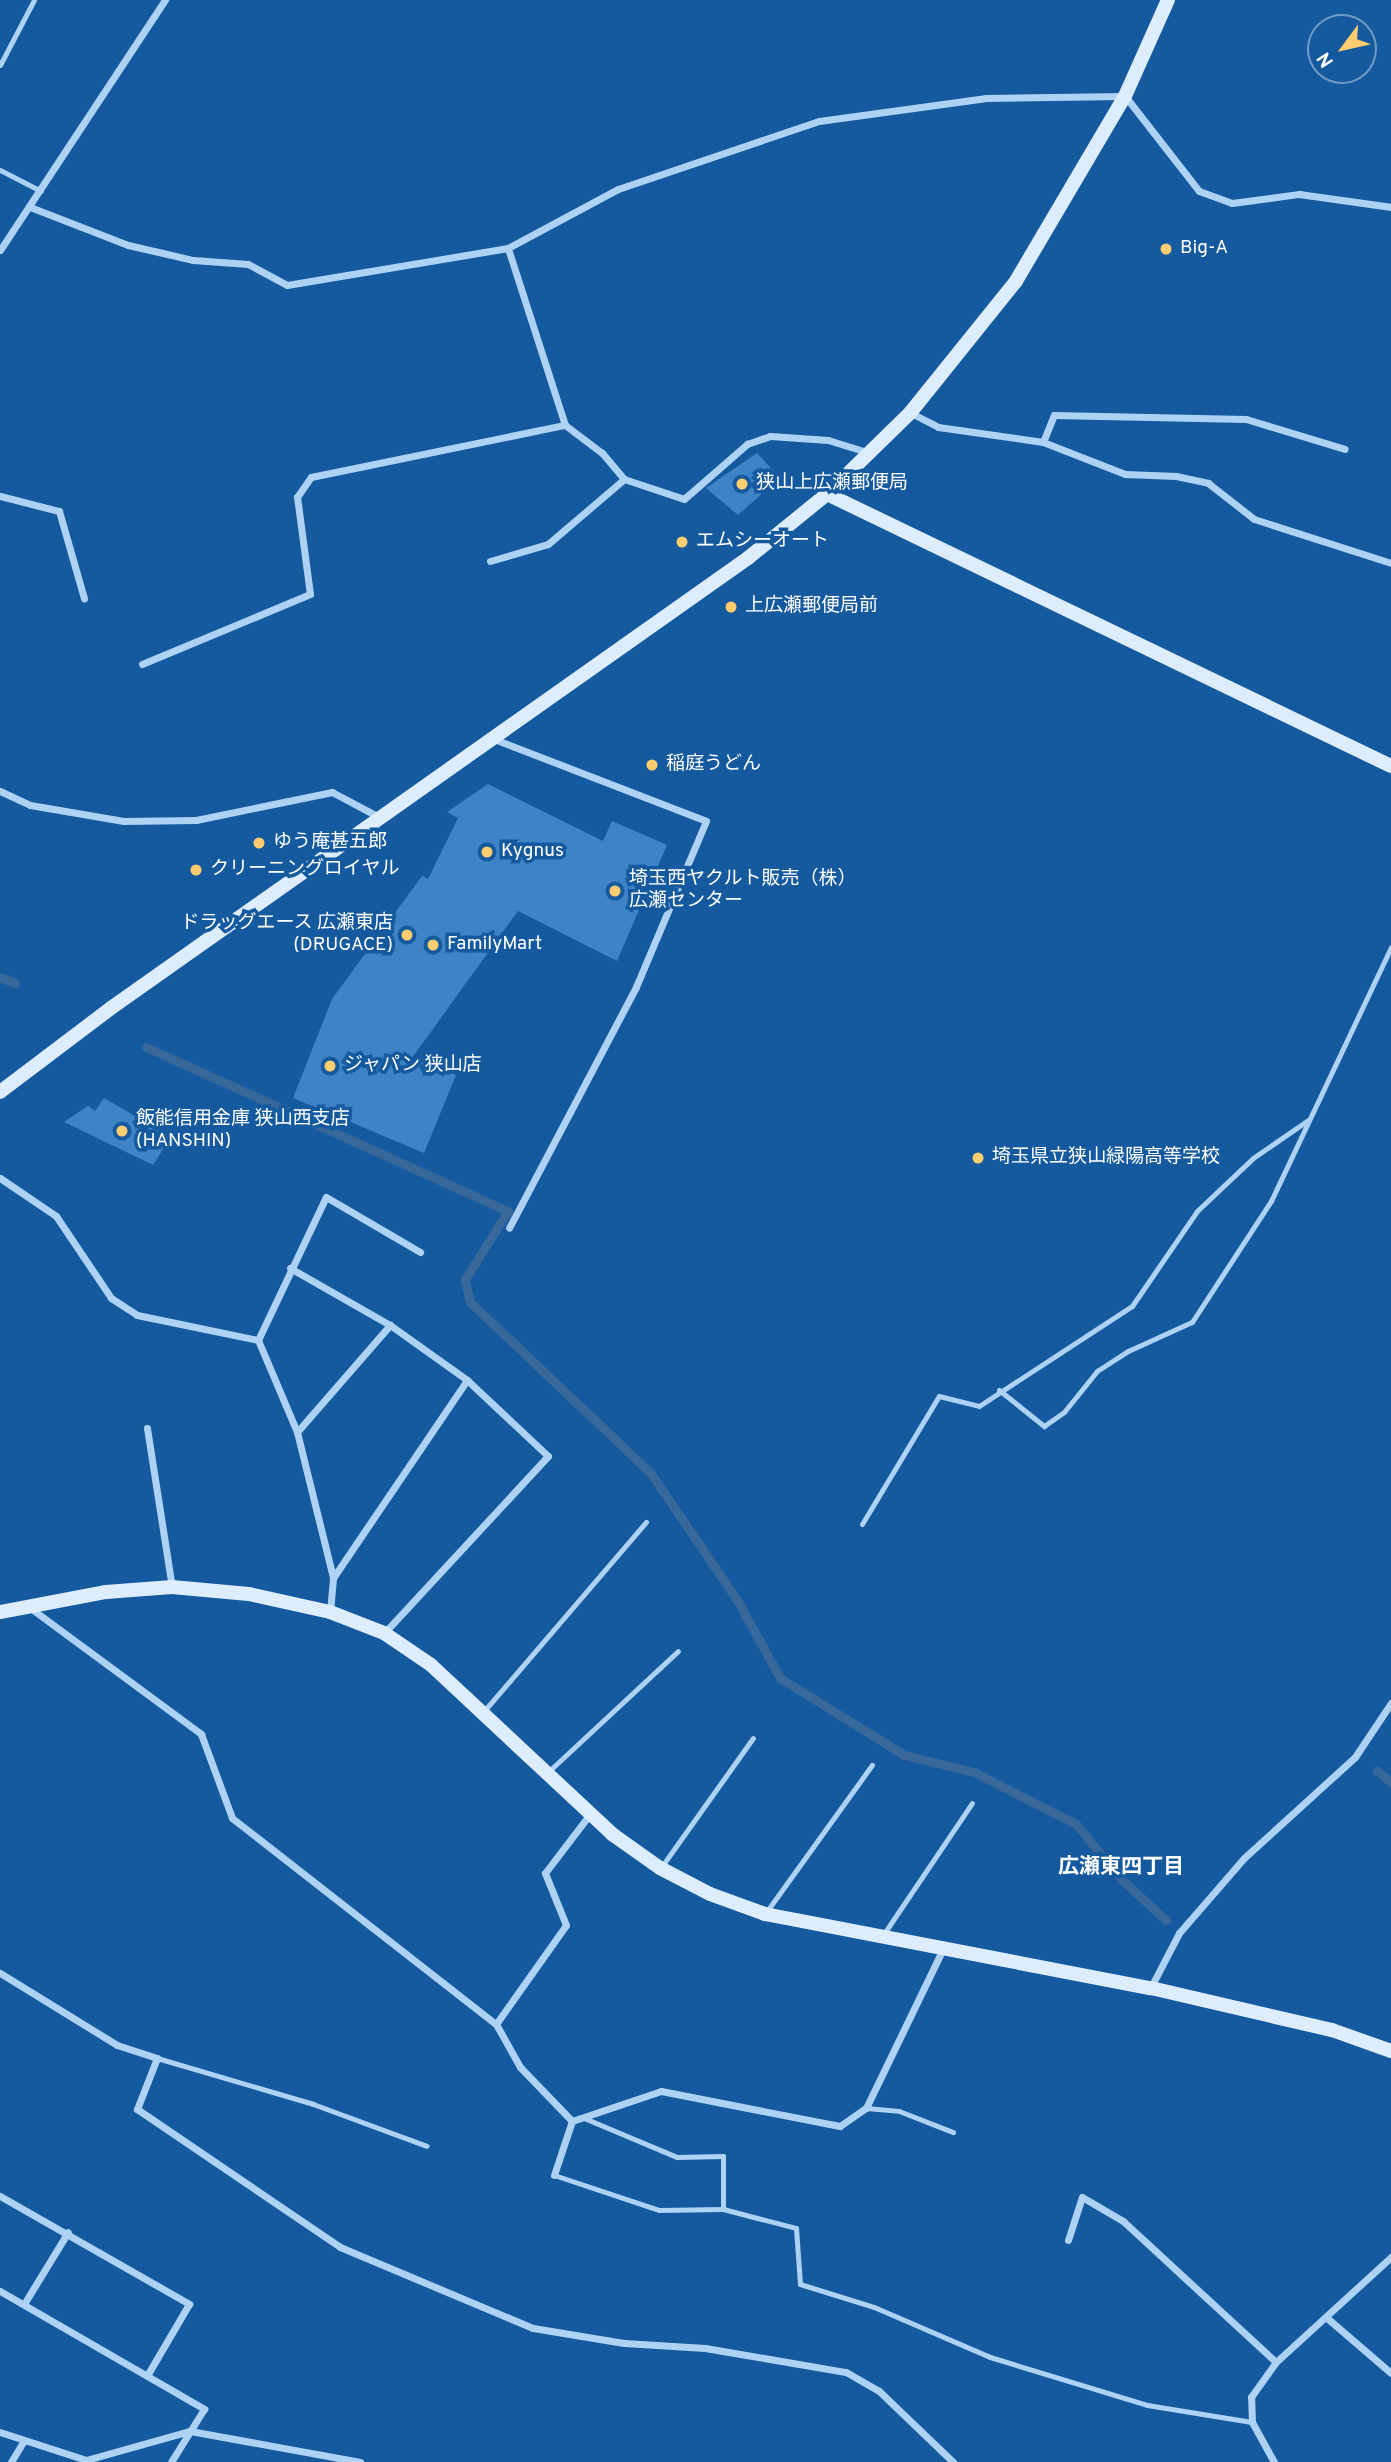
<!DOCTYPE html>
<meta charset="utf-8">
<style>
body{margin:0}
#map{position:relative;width:1391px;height:2462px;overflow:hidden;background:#155a9f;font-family:Overpass,"Noto Sans JP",sans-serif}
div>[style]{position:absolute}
.stream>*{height:9px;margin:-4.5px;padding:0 4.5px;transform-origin:4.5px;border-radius:4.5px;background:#386899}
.building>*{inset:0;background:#3e83c5}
.lane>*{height:5px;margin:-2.5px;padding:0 2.5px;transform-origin:2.5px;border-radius:2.5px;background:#aed2f3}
.street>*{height:7px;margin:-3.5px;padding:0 3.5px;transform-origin:3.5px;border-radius:3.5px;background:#aed2f3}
.secondary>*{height:14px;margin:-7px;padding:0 7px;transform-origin:7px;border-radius:7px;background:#ddedfd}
.dots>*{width:19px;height:19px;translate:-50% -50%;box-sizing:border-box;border:4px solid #155a9f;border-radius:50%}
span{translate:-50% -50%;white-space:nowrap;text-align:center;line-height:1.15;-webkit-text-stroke:7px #155a9f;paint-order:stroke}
.poi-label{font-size:19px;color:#fff}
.left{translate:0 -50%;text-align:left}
.right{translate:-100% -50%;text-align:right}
.neighbourhood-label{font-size:21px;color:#fff;font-weight:700}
.north{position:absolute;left:1307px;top:14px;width:70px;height:70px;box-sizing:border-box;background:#155a9f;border:2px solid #739cc5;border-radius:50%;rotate:237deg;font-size:19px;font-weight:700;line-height:28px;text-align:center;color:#fff}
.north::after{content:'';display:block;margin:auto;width:24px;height:32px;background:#ffcc70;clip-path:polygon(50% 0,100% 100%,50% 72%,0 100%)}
</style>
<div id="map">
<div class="stream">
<i style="left:0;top:977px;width:16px;rotate:22deg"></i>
<i style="left:146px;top:1047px;width:397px;rotate:24.4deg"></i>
<i style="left:508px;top:1211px;width:80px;rotate:122.3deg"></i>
<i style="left:465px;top:1279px;width:24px;rotate:78deg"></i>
<i style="left:470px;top:1302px;width:248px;rotate:43.4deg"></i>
<i style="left:650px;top:1472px;width:155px;rotate:55.8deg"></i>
<i style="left:737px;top:1600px;width:89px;rotate:61.1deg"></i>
<i style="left:780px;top:1678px;width:146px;rotate:31.8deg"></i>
<i style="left:904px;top:1755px;width:72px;rotate:13.7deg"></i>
<i style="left:974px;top:1772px;width:114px;rotate:27deg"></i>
<i style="left:1076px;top:1824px;width:74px;rotate:50.5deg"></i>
<i style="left:1123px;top:1881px;width:58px;rotate:42.2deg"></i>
<i style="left:1377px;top:1771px;width:18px;rotate:38deg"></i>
</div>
<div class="building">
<i style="clip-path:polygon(757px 453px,780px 478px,738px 515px,706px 488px)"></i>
<i style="clip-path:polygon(488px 784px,603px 841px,612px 821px,667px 845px,617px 961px,518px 911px,412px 1058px,456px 1075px,424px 1153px,293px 1098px,332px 999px,422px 876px,428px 879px,458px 818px,447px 812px)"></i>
<i style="clip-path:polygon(104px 1098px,171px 1137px,153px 1165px,64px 1122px,88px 1106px,95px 1111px)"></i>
</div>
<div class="lane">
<i style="left:0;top:65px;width:73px;rotate:-62.4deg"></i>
<i style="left:0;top:170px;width:46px;rotate:27.1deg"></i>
<i style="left:999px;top:1390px;width:58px;rotate:38.7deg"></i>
<i style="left:1044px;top:1426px;width:24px;rotate:-35deg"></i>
<i style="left:1064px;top:1412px;width:53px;rotate:-51.2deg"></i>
<i style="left:1097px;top:1371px;width:37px;rotate:-33deg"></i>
<i style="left:1128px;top:1351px;width:70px;rotate:-24.4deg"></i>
<i style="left:1192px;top:1322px;width:145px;rotate:-56.9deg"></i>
<i style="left:1271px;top:1201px;width:281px;rotate:-64.7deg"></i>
<i style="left:862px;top:1524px;width:149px;rotate:-59deg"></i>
<i style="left:939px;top:1396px;width:41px;rotate:14deg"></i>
<i style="left:979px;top:1406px;width:183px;rotate:-33.2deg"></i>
<i style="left:1132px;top:1306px;width:115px;rotate:-55.6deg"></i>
<i style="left:1197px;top:1211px;width:77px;rotate:-43.4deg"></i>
<i style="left:1253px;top:1158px;width:67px;rotate:-34.6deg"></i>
<i style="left:484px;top:1711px;width:249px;rotate:-49.4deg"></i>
<i style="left:549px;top:1771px;width:176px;rotate:-42.9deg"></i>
<i style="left:662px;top:1866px;width:157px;rotate:-54.6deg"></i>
<i style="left:767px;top:1911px;width:180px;rotate:-54.3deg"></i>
<i style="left:883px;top:1935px;width:159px;rotate:-56deg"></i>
<i style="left:157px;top:2058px;width:163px;rotate:16.4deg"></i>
<i style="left:313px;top:2104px;width:121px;rotate:20.2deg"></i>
<i style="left:866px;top:2108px;width:33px;rotate:5deg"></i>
<i style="left:899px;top:2111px;width:58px;rotate:21.3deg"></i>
<i style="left:584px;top:2118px;width:101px;rotate:22.8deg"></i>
<i style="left:677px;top:2157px;width:46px;rotate:-1.2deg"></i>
<i style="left:723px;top:2156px;width:53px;rotate:90deg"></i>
<i style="left:554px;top:2175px;width:111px;rotate:18.4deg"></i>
<i style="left:659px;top:2210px;width:64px;rotate:-0.9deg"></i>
<i style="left:723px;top:2209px;width:75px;rotate:14.6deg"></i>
<i style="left:796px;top:2228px;width:56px;rotate:85.9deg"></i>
<i style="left:800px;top:2284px;width:77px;rotate:17.3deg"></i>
<i style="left:874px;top:2307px;width:126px;rotate:23.3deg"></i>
<i style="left:990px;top:2357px;width:164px;rotate:17deg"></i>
<i style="left:1147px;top:2405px;width:106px;rotate:9.2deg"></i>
</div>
<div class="street">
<i style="left:30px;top:207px;width:105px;rotate:21.2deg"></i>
<i style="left:128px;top:245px;width:67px;rotate:13deg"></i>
<i style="left:193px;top:260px;width:55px;rotate:4.2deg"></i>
<i style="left:248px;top:264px;width:44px;rotate:28.3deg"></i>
<i style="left:287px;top:285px;width:224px;rotate:-9.5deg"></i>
<i style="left:508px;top:248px;width:125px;rotate:-28.2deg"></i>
<i style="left:618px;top:189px;width:212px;rotate:-18.7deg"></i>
<i style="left:819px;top:121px;width:169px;rotate:-7.8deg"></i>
<i style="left:986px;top:98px;width:139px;rotate:-0.8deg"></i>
<i style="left:1125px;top:96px;width:120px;rotate:52.1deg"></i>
<i style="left:1199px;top:191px;width:35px;rotate:20deg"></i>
<i style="left:1232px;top:203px;width:68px;rotate:-7.7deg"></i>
<i style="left:1299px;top:194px;width:93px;rotate:8deg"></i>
<i style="left:0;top:250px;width:300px;rotate:-56.6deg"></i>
<i style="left:911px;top:413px;width:30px;rotate:27deg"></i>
<i style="left:938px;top:427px;width:106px;rotate:8.1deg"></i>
<i style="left:1043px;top:442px;width:88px;rotate:21.3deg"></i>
<i style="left:1125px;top:474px;width:51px;rotate:2.2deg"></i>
<i style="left:1176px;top:476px;width:33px;rotate:12deg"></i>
<i style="left:1208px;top:483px;width:58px;rotate:38deg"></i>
<i style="left:1254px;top:519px;width:144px;rotate:17.8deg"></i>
<i style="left:1043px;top:442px;width:29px;rotate:-68deg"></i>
<i style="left:1054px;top:415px;width:192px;rotate:1.2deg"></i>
<i style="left:1246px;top:419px;width:103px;rotate:16.9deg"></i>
<i style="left:624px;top:479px;width:63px;rotate:18.4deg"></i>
<i style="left:684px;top:499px;width:84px;rotate:-41.1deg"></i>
<i style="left:747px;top:444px;width:24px;rotate:-19deg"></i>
<i style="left:770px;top:436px;width:58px;rotate:3.9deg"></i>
<i style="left:828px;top:440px;width:44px;rotate:17.2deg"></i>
<i style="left:0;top:496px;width:61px;rotate:14.3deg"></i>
<i style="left:59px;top:511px;width:91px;rotate:74deg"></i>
<i style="left:490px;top:561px;width:60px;rotate:-16.3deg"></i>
<i style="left:548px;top:544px;width:100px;rotate:-40.5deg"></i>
<i style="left:624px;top:479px;width:34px;rotate:-130deg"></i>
<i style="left:602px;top:453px;width:46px;rotate:-142.9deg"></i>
<i style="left:565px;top:425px;width:186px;rotate:-107.9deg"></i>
<i style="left:142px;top:664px;width:182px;rotate:-22.6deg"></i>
<i style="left:310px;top:594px;width:98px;rotate:-97.6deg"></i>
<i style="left:297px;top:497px;width:24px;rotate:-55deg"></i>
<i style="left:311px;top:477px;width:259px;rotate:-11.6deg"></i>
<i style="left:494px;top:739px;width:227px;rotate:21.1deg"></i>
<i style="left:706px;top:821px;width:180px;rotate:112.9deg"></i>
<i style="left:636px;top:987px;width:272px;rotate:117.8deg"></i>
<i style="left:0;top:791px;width:33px;rotate:25deg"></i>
<i style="left:30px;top:805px;width:95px;rotate:9.7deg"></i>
<i style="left:124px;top:821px;width:72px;rotate:-0.8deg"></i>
<i style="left:196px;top:820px;width:139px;rotate:-11.6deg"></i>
<i style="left:332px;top:792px;width:53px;rotate:28deg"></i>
<i style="left:0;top:1178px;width:68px;rotate:34.2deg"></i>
<i style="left:56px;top:1216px;width:99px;rotate:56.1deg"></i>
<i style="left:111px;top:1298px;width:31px;rotate:33deg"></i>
<i style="left:137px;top:1315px;width:124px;rotate:11.7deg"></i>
<i style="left:258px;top:1340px;width:100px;rotate:67deg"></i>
<i style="left:297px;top:1432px;width:150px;rotate:76.1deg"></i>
<i style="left:333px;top:1578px;width:34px;rotate:95deg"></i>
<i style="left:290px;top:1268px;width:115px;rotate:29.7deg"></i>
<i style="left:390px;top:1325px;width:95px;rotate:35.5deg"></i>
<i style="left:467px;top:1380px;width:111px;rotate:43.2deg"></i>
<i style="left:548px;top:1456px;width:241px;rotate:132.8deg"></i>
<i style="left:258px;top:1340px;width:158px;rotate:-64.6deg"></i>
<i style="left:326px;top:1197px;width:109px;rotate:30.3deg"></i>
<i style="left:147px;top:1428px;width:161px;rotate:81.1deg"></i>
<i style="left:297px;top:1432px;width:142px;rotate:-49deg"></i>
<i style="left:333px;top:1578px;width:239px;rotate:-55.9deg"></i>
<i style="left:29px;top:1607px;width:214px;rotate:36.4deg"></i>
<i style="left:201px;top:1734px;width:90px;rotate:69.7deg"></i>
<i style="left:232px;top:1818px;width:335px;rotate:38deg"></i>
<i style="left:496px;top:2024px;width:49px;rotate:60.8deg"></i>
<i style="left:520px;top:2067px;width:75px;rotate:46.1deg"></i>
<i style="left:0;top:1973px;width:137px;rotate:31.6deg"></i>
<i style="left:117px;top:2045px;width:42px;rotate:18deg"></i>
<i style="left:157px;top:2058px;width:55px;rotate:111.4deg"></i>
<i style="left:137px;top:2109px;width:245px;rotate:34.2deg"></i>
<i style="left:340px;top:2247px;width:209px;rotate:22.8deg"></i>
<i style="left:533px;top:2328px;width:92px;rotate:9.4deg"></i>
<i style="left:624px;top:2343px;width:81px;rotate:3.5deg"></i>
<i style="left:705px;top:2348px;width:143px;rotate:9.7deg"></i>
<i style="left:846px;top:2372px;width:38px;rotate:30deg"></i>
<i style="left:879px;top:2391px;width:103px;rotate:43.8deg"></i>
<i style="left:1151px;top:1987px;width:61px;rotate:-62.6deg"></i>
<i style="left:1179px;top:1933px;width:99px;rotate:-49.1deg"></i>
<i style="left:1244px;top:1858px;width:150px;rotate:-42.3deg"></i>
<i style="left:1355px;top:1757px;width:65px;rotate:-56.3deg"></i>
<i style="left:496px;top:2024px;width:121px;rotate:-54.7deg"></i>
<i style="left:566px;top:1925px;width:56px;rotate:-112deg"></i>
<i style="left:545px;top:1873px;width:74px;rotate:-52.7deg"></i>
<i style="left:554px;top:2175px;width:57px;rotate:-71.6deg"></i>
<i style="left:572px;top:2121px;width:94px;rotate:-18.6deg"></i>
<i style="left:661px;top:2091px;width:182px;rotate:11.1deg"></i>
<i style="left:840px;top:2126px;width:32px;rotate:-35deg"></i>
<i style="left:866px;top:2108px;width:177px;rotate:-64.2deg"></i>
<i style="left:0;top:2196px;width:218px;rotate:29.7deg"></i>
<i style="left:189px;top:2304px;width:81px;rotate:120.4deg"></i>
<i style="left:1068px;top:2240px;width:45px;rotate:-72deg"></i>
<i style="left:1082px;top:2197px;width:48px;rotate:30.3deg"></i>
<i style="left:1123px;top:2221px;width:208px;rotate:42.7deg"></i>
<i style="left:0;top:2291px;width:236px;rotate:30deg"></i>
<i style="left:204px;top:2409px;width:62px;rotate:121.9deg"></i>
<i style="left:24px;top:2304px;width:84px;rotate:-58.6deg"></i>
<i style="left:1327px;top:2318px;width:84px;rotate:40.7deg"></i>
<i style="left:0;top:2432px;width:90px;rotate:18deg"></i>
<i style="left:86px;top:2460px;width:108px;rotate:-15.6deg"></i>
<i style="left:190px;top:2431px;width:173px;rotate:10.3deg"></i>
<i style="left:11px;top:2462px;width:23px;rotate:-59deg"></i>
<i style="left:1274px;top:2462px;width:46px;rotate:-118.8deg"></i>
<i style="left:1252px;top:2422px;width:25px;rotate:-92deg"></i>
<i style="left:1251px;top:2397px;width:43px;rotate:-54.5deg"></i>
<i style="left:1276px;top:2362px;width:156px;rotate:-42.4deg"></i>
</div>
<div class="secondary">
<i style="left:827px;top:494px;width:626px;rotate:25.75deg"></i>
<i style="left:0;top:1092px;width:139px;rotate:-37.1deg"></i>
<i style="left:111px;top:1008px;width:780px;rotate:-35.24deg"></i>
<i style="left:748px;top:558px;width:102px;rotate:-39deg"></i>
<i style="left:827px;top:494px;width:116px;rotate:-44.3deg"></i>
<i style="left:910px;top:413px;width:169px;rotate:-51.2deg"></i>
<i style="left:1016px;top:281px;width:215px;rotate:-59.5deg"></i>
<i style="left:1125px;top:96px;width:105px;rotate:-65.9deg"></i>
<i style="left:0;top:1612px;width:108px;rotate:-10.7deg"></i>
<i style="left:106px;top:1592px;width:66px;rotate:-4.3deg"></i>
<i style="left:172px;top:1587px;width:77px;rotate:5.2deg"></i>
<i style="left:249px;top:1594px;width:83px;rotate:12.5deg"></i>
<i style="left:330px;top:1612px;width:58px;rotate:21.3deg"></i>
<i style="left:384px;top:1633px;width:57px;rotate:34.2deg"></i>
<i style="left:431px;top:1665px;width:248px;rotate:43deg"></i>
<i style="left:612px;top:1834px;width:59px;rotate:35.3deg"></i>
<i style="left:660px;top:1868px;width:56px;rotate:27.5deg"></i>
<i style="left:710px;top:1894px;width:59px;rotate:20deg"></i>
<i style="left:765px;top:1914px;width:393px;rotate:10.9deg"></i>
<i style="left:1151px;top:1988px;width:186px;rotate:13.1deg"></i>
<i style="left:1332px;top:2030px;width:63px;rotate:19.6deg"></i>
</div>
<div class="dots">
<i style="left:1166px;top:249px;background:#ffcc70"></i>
<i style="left:742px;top:484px;background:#ffcc70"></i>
<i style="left:682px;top:542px;background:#ffcc70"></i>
<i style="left:731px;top:607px;background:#ffcc70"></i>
<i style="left:652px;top:765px;background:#ffcc70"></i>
<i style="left:259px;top:843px;background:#ffcc70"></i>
<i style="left:487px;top:852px;background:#ffcc70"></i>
<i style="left:196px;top:870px;background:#ffcc70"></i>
<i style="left:615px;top:891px;background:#ffcc70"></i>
<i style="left:407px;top:935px;background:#ffcc70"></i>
<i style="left:433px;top:945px;background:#ffcc70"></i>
<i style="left:330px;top:1066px;background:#ffcc70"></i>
<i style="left:122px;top:1131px;background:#ffcc70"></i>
<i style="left:978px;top:1158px;background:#ffcc70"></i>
</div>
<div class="poi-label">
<span class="left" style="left:1180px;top:249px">Big-A</span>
<span class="left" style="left:756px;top:484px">狭山上広瀬郵便局</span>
<span class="left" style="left:696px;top:542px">エムシーオート</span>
<span class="left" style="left:745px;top:607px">上広瀬郵便局前</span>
<span class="left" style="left:666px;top:765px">稲庭うどん</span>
<span class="left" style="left:273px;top:843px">ゆう庵甚五郎</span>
<span class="left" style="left:501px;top:852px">Kygnus</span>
<span class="left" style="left:210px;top:870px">クリーニングロイヤル</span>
<span class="left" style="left:629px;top:891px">埼玉西ヤクルト販売（株）<br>広瀬センター</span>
<span class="right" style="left:393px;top:935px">ドラッグエース 広瀬東店<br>(DRUGACE)</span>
<span class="left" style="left:447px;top:945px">FamilyMart</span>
<span class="left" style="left:344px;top:1066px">ジャパン 狭山店</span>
<span class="left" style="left:136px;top:1131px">飯能信用金庫 狭山西支店<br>(HANSHIN)</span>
<span class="left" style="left:992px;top:1158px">埼玉県立狭山緑陽高等学校</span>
</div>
<div class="neighbourhood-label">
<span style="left:1121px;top:1868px">広瀬東四丁目</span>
</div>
<div class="north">N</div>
</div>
